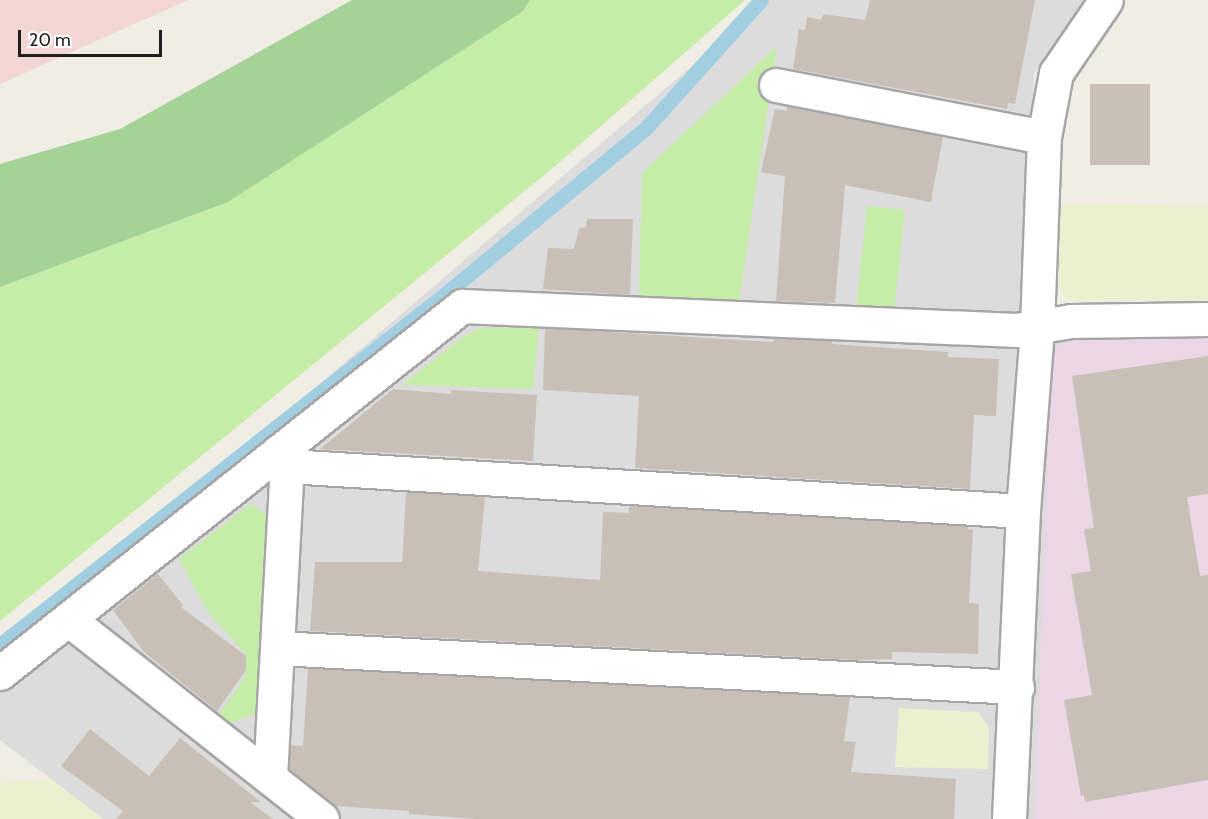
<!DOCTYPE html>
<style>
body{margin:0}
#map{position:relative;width:1208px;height:819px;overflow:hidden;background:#f0ede5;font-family:Cabin,sans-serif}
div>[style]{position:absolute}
.residential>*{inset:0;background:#dddcdc}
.commercial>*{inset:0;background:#f2d6d3}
.industrial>*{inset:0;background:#ead6e5}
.farmland>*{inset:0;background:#ebf0cf}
.grass>*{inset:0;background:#c5eda7;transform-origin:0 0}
.forest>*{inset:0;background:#a4d297}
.stream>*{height:15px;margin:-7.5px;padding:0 7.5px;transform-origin:7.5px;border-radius:7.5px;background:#a2cee1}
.building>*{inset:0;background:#c8c0b7;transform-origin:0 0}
.roads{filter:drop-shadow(2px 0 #a6a6a6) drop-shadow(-2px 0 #a6a6a6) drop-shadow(0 2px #a6a6a6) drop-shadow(0 -2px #a6a6a6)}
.street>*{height:33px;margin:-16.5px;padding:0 16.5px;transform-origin:16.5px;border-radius:16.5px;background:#fff}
span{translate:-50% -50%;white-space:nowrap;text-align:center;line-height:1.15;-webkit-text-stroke:6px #fff;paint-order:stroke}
.scale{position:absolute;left:18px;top:30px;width:144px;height:27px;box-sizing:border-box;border:3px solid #1f1f1f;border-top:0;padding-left:8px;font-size:18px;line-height:21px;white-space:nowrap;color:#1f1f1f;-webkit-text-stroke:4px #fff;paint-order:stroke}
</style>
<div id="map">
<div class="residential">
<i style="clip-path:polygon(769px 0,1088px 0,1034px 74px,1027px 310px,1075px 335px,1208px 819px,103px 819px,0 740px,0 657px)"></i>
</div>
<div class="commercial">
<i style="clip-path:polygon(0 0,188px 0,0 84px)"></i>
</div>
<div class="industrial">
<i style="clip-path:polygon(1208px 334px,1208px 819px,1035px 819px,1051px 351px,1075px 335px)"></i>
</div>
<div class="farmland">
<i style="clip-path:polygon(1060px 204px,1208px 206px,1208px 300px,1065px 300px,1057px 281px)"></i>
<i style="clip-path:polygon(899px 708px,978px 712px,989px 727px,988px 769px,895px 767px)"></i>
<i style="clip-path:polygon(51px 779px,103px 819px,0 819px,0 783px)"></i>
</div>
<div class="grass">
<i style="clip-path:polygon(530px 0,745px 0,554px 167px,0 621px,0 287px,228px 202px,522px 11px)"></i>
<i style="clip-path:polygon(777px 46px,739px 302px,639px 296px,642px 173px)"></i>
<i style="left:867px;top:206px;width:38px;height:101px;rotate:6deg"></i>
<i style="clip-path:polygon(539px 327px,533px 389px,402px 385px,464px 336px,480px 328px)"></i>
<i style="clip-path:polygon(251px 504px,267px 516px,257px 713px,228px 724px,220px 714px,247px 674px,236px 666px,246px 654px,208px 612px,179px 559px)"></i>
</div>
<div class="forest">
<i style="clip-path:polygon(352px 0,530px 0,523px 11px,228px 202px,0 287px,0 164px,120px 129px)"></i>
</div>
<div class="stream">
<i style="left:0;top:645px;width:565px;rotate:-38.25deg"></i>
<i style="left:444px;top:295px;width:262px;rotate:-39.6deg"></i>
<i style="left:646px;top:128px;width:172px;rotate:-48.1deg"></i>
</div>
<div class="building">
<i style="clip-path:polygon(870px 0,1035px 0,1015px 104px,1008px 103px,1007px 109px,793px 69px,799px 29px,805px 30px,807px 17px,821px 20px,823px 14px,865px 20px)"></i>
<i style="left:1090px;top:84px;width:60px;height:81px"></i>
<i style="clip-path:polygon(787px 106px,943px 136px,931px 202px,845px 185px,835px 303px,776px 301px,785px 176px,761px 172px,775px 109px,787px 111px)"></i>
<i style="clip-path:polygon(587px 219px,633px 219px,630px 295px,543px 289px,548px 248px,574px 249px,579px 228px,586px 227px)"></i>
<i style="clip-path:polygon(545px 328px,773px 342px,774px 338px,832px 341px,832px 344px,948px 352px,948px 357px,999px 359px,996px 416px,974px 415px,970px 489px,635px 468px,639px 396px,543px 390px)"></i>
<i style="clip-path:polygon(1208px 356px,1208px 494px,1187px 497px,1200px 576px,1208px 575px,1208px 780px,1085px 802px,1084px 795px,1081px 796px,1064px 700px,1092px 695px,1071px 574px,1091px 571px,1084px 529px,1094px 528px,1072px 376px)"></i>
<i style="clip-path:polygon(393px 389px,451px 394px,451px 390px,537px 395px,533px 461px,320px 449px)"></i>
<i style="clip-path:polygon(406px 492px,485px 497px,478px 571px,600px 580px,603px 512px,629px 513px,629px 507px,632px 506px,968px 526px,968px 529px,973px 530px,969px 603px,979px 604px,978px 654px,892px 652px,892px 659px,856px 660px,310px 631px,315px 562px,402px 562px)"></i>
<i style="clip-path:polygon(158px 574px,183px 605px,181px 607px,246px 656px,246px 670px,217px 711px,144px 652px,113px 610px)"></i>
<i style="clip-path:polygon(308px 668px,850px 697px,844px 741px,856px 742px,851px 772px,956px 779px,954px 819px,476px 819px,409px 814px,409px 811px,335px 806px,289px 769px,291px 745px,303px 746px)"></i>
<i style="clip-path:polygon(90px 729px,149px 776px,180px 738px,261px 802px,250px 802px,273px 819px,116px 819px,123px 811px,61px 766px)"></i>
</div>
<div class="roads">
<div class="street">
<i style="left:776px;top:85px;width:273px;rotate:11deg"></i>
<i style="left:287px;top:466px;width:737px;rotate:3.5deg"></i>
<i style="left:68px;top:619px;width:323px;rotate:38.2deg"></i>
<i style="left:277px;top:648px;width:741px;rotate:3.02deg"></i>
<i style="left:0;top:673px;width:590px;rotate:-38.46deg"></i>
<i style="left:462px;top:306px;width:555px;rotate:2.48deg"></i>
<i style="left:1016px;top:330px;width:56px;rotate:-9.3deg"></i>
<i style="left:1071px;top:321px;width:137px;rotate:-0.8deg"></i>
<i style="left:270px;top:777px;width:311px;rotate:-86.9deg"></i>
<i style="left:287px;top:466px;width:17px;rotate:-123deg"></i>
<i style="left:1009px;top:819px;width:308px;rotate:-87.4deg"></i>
<i style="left:1023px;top:511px;width:185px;rotate:-85.6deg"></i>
<i style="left:1037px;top:327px;width:190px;rotate:-87.9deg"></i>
<i style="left:1044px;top:137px;width:65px;rotate:-79.4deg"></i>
<i style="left:1056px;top:73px;width:88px;rotate:-55.6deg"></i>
</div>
</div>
<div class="scale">20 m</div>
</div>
